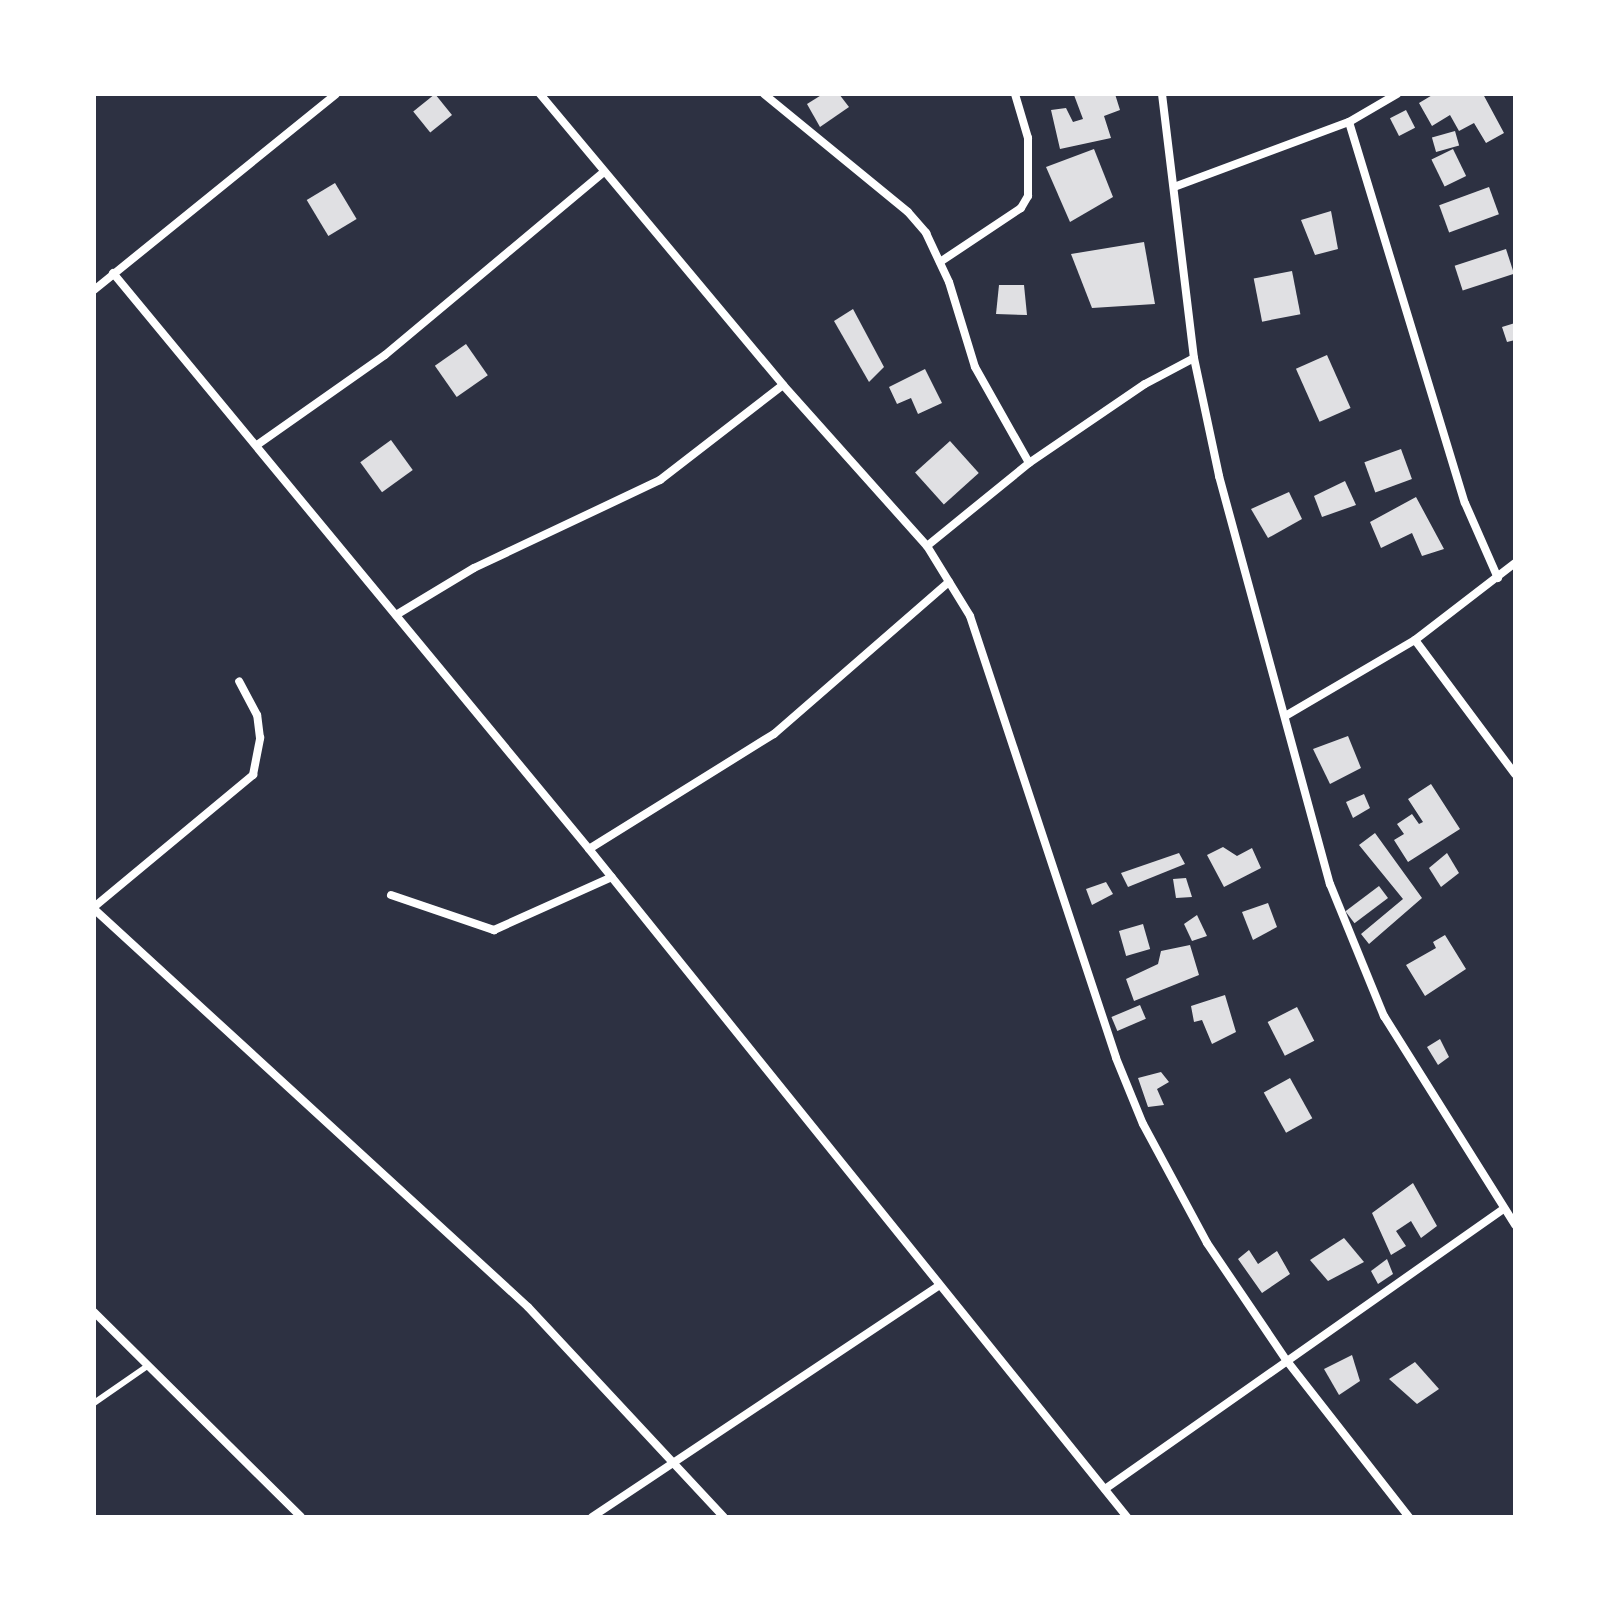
<!DOCTYPE html>
<style>
body{margin:0}
#map{position:relative;width:1609px;height:1611px;overflow:hidden;background:#2d3142;font-family:Inter,sans-serif}
div>[style]{position:absolute}
.building>*{inset:0;background:#e0e0e3;transform-origin:0 0}
.service>*{height:6px;margin:-3px;padding:0 3px;transform-origin:3px;border-radius:3px;background:#fff}
.minor>*{height:8px;margin:-4px;padding:0 4px;transform-origin:4px;border-radius:4px;background:#fff}
span{translate:-50% -50%;white-space:nowrap;text-align:center;line-height:1.15;-webkit-text-stroke:6px #fff;paint-order:stroke}
.frame{position:absolute;inset:0;border:96px solid #fff;pointer-events:none}
</style>
<div id="map">
<div class="building">
<i style="left:435px;top:94px;width:27px;height:28px;rotate:51deg"></i>
<i style="clip-path:polygon(823px 94px,839px 94px,849px 107px,820px 127px,807px 104px)"></i>
<i style="clip-path:polygon(1115px 94px,1120px 110px,1104px 116px,1111px 138px,1060px 149px,1051px 110px,1066px 108px,1073px 122px,1083px 119px,1074px 95px)"></i>
<i style="clip-path:polygon(1434px 94px,1483px 94px,1504px 133px,1486px 143px,1474px 123px,1459px 131px,1450px 115px,1432px 126px,1419px 103px)"></i>
<i style="left:1406px;top:110px;width:20px;height:18px;rotate:63deg"></i>
<i style="left:1455px;top:131px;width:15px;height:24px;rotate:74deg"></i>
<i style="clip-path:polygon(1094px 149px,1113px 197px,1070px 222px,1046px 167px)"></i>
<i style="left:1453px;top:149px;width:30px;height:24px;rotate:64deg"></i>
<i style="left:335px;top:183px;width:42px;height:33px;rotate:59deg"></i>
<i style="left:1489px;top:187px;width:29px;height:53px;rotate:70deg"></i>
<i style="clip-path:polygon(1331px 211px,1338px 249px,1315px 255px,1301px 220px)"></i>
<i style="clip-path:polygon(1144px 242px,1155px 304px,1092px 308px,1071px 254px)"></i>
<i style="left:1506px;top:249px;width:26px;height:54px;rotate:72deg"></i>
<i style="left:1292px;top:271px;width:44px;height:39px;rotate:79deg"></i>
<i style="clip-path:polygon(999px 285px,1024px 285px,1027px 315px,996px 314px)"></i>
<i style="clip-path:polygon(853px 309px,884px 367px,869px 382px,834px 321px)"></i>
<i style="clip-path:polygon(1515px 323px,1515px 340px,1507px 342px,1502px 327px)"></i>
<i style="left:466px;top:344px;width:38px;height:38px;rotate:55deg"></i>
<i style="left:1327px;top:355px;width:58px;height:34px;rotate:66deg"></i>
<i style="clip-path:polygon(925px 369px,942px 403px,918px 414px,911px 398px,897px 404px,889px 387px)"></i>
<i style="left:391px;top:440px;width:37px;height:38px;rotate:54deg"></i>
<i style="left:950px;top:441px;width:43px;height:47px;rotate:48deg"></i>
<i style="left:1401px;top:449px;width:32px;height:39px;rotate:70deg"></i>
<i style="clip-path:polygon(1345px 481px,1356px 505px,1322px 517px,1314px 496px)"></i>
<i style="clip-path:polygon(1289px 492px,1302px 519px,1268px 538px,1251px 509px)"></i>
<i style="clip-path:polygon(1416px 497px,1444px 549px,1422px 556px,1412px 533px,1381px 548px,1370px 522px)"></i>
<i style="clip-path:polygon(1348px 736px,1361px 768px,1330px 784px,1313px 749px)"></i>
<i style="clip-path:polygon(1431px 784px,1460px 829px,1408px 862px,1394px 840px,1404px 834px,1397px 824px,1412px 814px,1419px 824px,1423px 822px,1408px 799px)"></i>
<i style="clip-path:polygon(1364px 794px,1370px 808px,1353px 818px,1346px 802px)"></i>
<i style="clip-path:polygon(1375px 833px,1422px 898px,1369px 944px,1361px 934px,1403px 899px,1359px 845px)"></i>
<i style="clip-path:polygon(1223px 847px,1237px 856px,1252px 848px,1261px 868px,1224px 887px,1207px 855px)"></i>
<i style="clip-path:polygon(1179px 853px,1185px 864px,1128px 887px,1121px 873px)"></i>
<i style="clip-path:polygon(1447px 853px,1459px 873px,1441px 887px,1429px 868px)"></i>
<i style="clip-path:polygon(1186px 878px,1192px 897px,1176px 898px,1173px 879px)"></i>
<i style="clip-path:polygon(1106px 882px,1113px 894px,1092px 905px,1086px 889px)"></i>
<i style="left:1379px;top:886px;width:15px;height:42px;rotate:53deg"></i>
<i style="clip-path:polygon(1268px 903px,1277px 927px,1253px 940px,1242px 912px)"></i>
<i style="clip-path:polygon(1197px 915px,1207px 936px,1192px 941px,1184px 924px)"></i>
<i style="left:1143px;top:924px;width:26px;height:25px;rotate:74deg"></i>
<i style="clip-path:polygon(1445px 935px,1466px 969px,1425px 996px,1406px 965px,1436px 948px,1433px 942px)"></i>
<i style="clip-path:polygon(1190px 945px,1199px 975px,1134px 1001px,1126px 979px,1158px 964px,1161px 951px)"></i>
<i style="clip-path:polygon(1225px 995px,1236px 1032px,1212px 1044px,1202px 1020px,1194px 1022px,1191px 1006px)"></i>
<i style="left:1140px;top:1005px;width:15px;height:31px;rotate:67deg"></i>
<i style="left:1297px;top:1007px;width:38px;height:33px;rotate:63deg"></i>
<i style="clip-path:polygon(1440px 1039px,1449px 1057px,1438px 1065px,1427px 1047px)"></i>
<i style="clip-path:polygon(1161px 1072px,1169px 1082px,1157px 1089px,1164px 1105px,1148px 1107px,1138px 1078px)"></i>
<i style="left:1290px;top:1078px;width:46px;height:30px;rotate:61deg"></i>
<i style="clip-path:polygon(1413px 1183px,1437px 1226px,1421px 1238px,1411px 1221px,1396px 1231px,1406px 1246px,1391px 1255px,1372px 1213px)"></i>
<i style="clip-path:polygon(1344px 1238px,1364px 1262px,1328px 1281px,1310px 1260px)"></i>
<i style="clip-path:polygon(1249px 1250px,1258px 1264px,1277px 1251px,1290px 1274px,1262px 1293px,1238px 1259px)"></i>
<i style="clip-path:polygon(1387px 1259px,1393px 1274px,1378px 1284px,1371px 1271px)"></i>
<i style="clip-path:polygon(1352px 1355px,1360px 1381px,1339px 1395px,1324px 1369px)"></i>
<i style="clip-path:polygon(1415px 1362px,1439px 1389px,1417px 1404px,1389px 1379px)"></i>
</div>
<div class="service">
<i style="left:94px;top:1403px;width:63px;rotate:-34.7deg"></i>
</div>
<div class="minor">
<i style="left:540px;top:94px;width:379px;rotate:50.1deg"></i>
<i style="left:783px;top:385px;width:216px;rotate:48.2deg"></i>
<i style="left:927px;top:546px;width:82px;rotate:58.4deg"></i>
<i style="left:970px;top:616px;width:465px;rotate:71.7deg"></i>
<i style="left:1116px;top:1058px;width:71px;rotate:67.8deg"></i>
<i style="left:1143px;top:1124px;width:135px;rotate:61.7deg"></i>
<i style="left:1207px;top:1243px;width:143px;rotate:55.9deg"></i>
<i style="left:1287px;top:1361px;width:198px;rotate:52deg"></i>
<i style="left:764px;top:94px;width:186px;rotate:39.3deg"></i>
<i style="left:908px;top:212px;width:28px;rotate:49deg"></i>
<i style="left:926px;top:233px;width:54px;rotate:64.9deg"></i>
<i style="left:949px;top:282px;width:89px;rotate:73deg"></i>
<i style="left:975px;top:367px;width:110px;rotate:60.6deg"></i>
<i style="left:1162px;top:94px;width:266px;rotate:83.1deg"></i>
<i style="left:1194px;top:358px;width:121px;rotate:78deg"></i>
<i style="left:1219px;top:476px;width:423px;rotate:74.8deg"></i>
<i style="left:1330px;top:884px;width:143px;rotate:67.8deg"></i>
<i style="left:1384px;top:1016px;width:247px;rotate:57.9deg"></i>
<i style="left:1349px;top:122px;width:398px;rotate:73.1deg"></i>
<i style="left:1465px;top:503px;width:82px;rotate:66.3deg"></i>
<i style="left:1174px;top:187px;width:187px;rotate:-20.4deg"></i>
<i style="left:1349px;top:122px;width:56px;rotate:-30.3deg"></i>
<i style="left:940px;top:262px;width:97px;rotate:-33.7deg"></i>
<i style="left:1021px;top:208px;width:14px;rotate:-60deg"></i>
<i style="left:1028px;top:196px;width:58px;rotate:-90deg"></i>
<i style="left:1028px;top:138px;width:46px;rotate:-106.5deg"></i>
<i style="left:113px;top:273px;width:747px;rotate:50.43deg"></i>
<i style="left:589px;top:849px;width:858px;rotate:51.15deg"></i>
<i style="left:94px;top:290px;width:311px;rotate:-39deg"></i>
<i style="left:257px;top:445px;width:156px;rotate:-35.1deg"></i>
<i style="left:385px;top:355px;width:285px;rotate:-39.9deg"></i>
<i style="left:927px;top:546px;width:132px;rotate:-39.1deg"></i>
<i style="left:1029px;top:463px;width:140px;rotate:-34.3deg"></i>
<i style="left:1145px;top:384px;width:55px;rotate:-28deg"></i>
<i style="left:396px;top:615px;width:91px;rotate:-31.1deg"></i>
<i style="left:474px;top:568px;width:206px;rotate:-25.3deg"></i>
<i style="left:660px;top:480px;width:155px;rotate:-37.7deg"></i>
<i style="left:1415px;top:640px;width:167px;rotate:53.3deg"></i>
<i style="left:1287px;top:715px;width:148px;rotate:-30.4deg"></i>
<i style="left:1415px;top:640px;width:126px;rotate:-37.6deg"></i>
<i style="left:589px;top:849px;width:218px;rotate:-31.9deg"></i>
<i style="left:774px;top:734px;width:232px;rotate:-41deg"></i>
<i style="left:391px;top:895px;width:109px;rotate:18.8deg"></i>
<i style="left:494px;top:930px;width:129px;rotate:-24.2deg"></i>
<i style="left:94px;top:907px;width:207px;rotate:-39.7deg"></i>
<i style="left:253px;top:775px;width:38px;rotate:-79deg"></i>
<i style="left:260px;top:738px;width:23px;rotate:-97deg"></i>
<i style="left:257px;top:715px;width:38px;rotate:-118deg"></i>
<i style="left:94px;top:909px;width:589px;rotate:42.52deg"></i>
<i style="left:528px;top:1307px;width:287px;rotate:47deg"></i>
<i style="left:94px;top:1312px;width:291px;rotate:44.7deg"></i>
<i style="left:1105px;top:1489px;width:487px;rotate:-35.1deg"></i>
<i style="left:592px;top:1517px;width:415px;rotate:-33.7deg"></i>
</div>
<div class="frame"></div>
</div>
